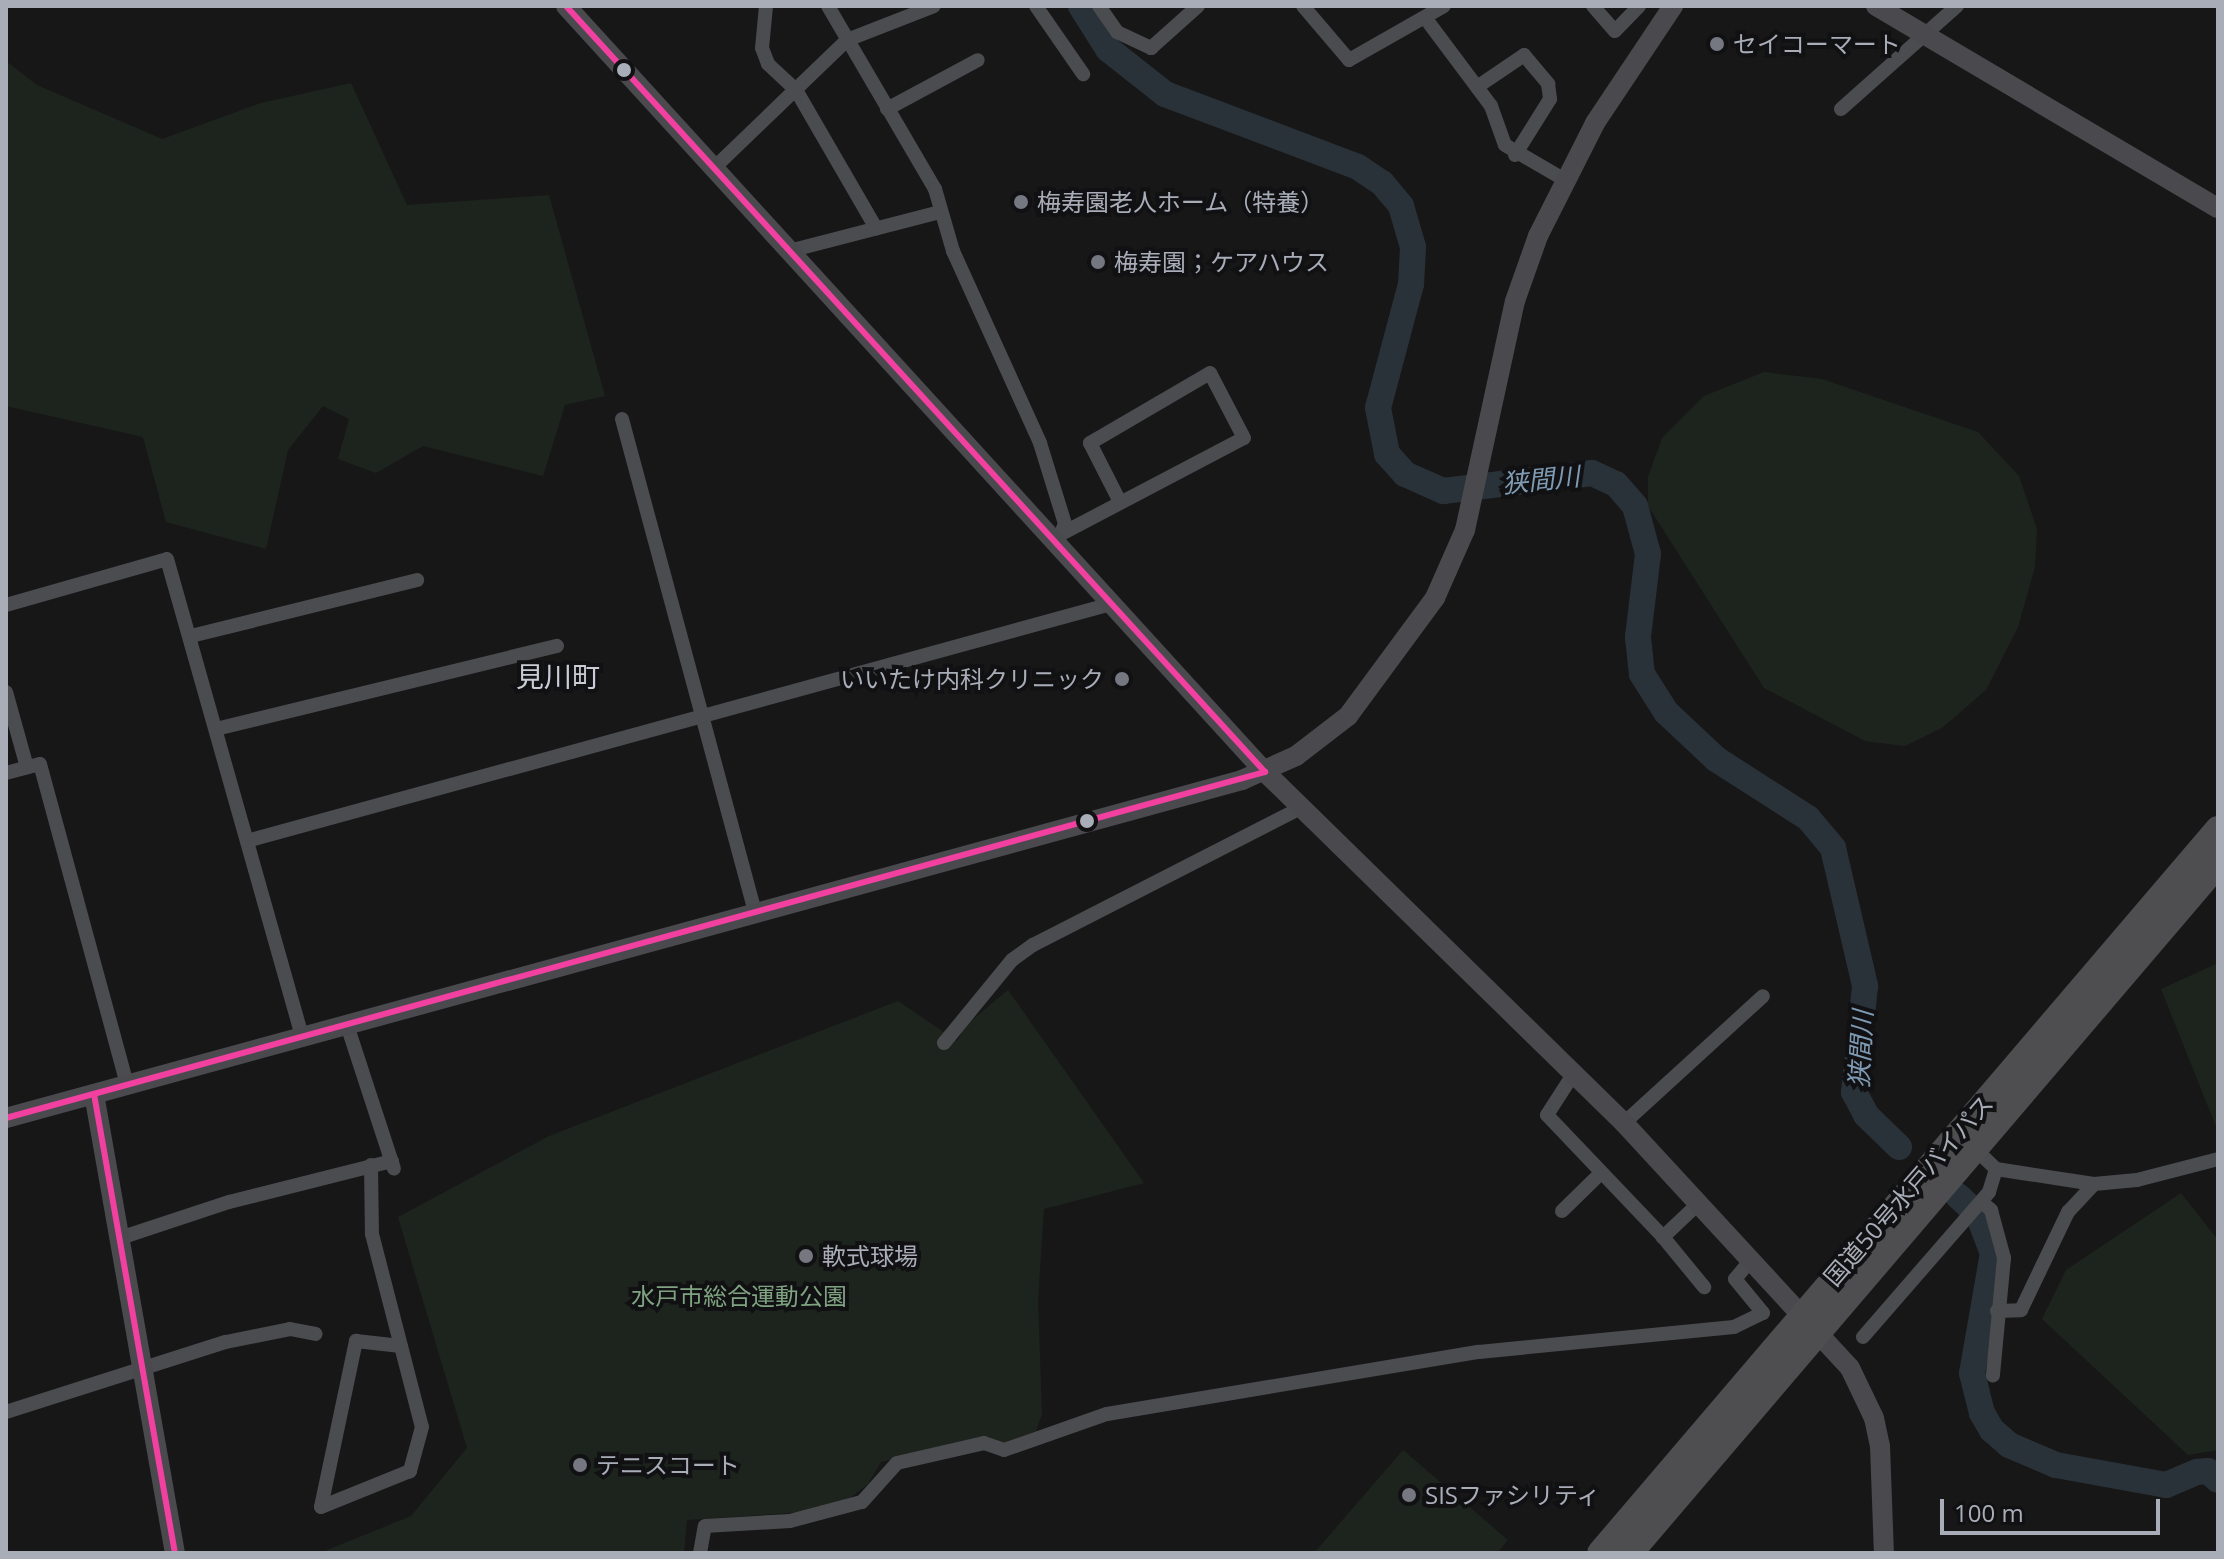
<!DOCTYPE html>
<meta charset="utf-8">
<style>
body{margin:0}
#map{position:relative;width:2224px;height:1559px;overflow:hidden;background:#171717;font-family:"Open Sans","Noto Sans JP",sans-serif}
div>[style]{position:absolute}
.green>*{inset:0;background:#1d241e}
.river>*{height:26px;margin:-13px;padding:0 13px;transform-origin:13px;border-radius:13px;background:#2a3239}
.street>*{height:14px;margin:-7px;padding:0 7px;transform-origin:7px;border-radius:7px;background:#4b4c50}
.secondary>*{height:20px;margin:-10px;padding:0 10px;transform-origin:10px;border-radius:10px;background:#4a4a4e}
.highway>*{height:26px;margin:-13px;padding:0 13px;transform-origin:13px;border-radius:13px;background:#4e4e51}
.bus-1>*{height:6px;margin:-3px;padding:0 3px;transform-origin:3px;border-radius:3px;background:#f240a1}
.dots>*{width:22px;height:22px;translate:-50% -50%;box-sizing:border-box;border:4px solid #111113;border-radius:50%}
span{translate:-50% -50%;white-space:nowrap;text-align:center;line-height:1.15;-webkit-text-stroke:8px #111113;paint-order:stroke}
.poi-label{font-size:24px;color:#a8adb8}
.left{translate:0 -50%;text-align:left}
.right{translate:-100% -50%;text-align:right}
.street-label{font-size:24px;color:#a8adb8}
.park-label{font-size:24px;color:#7fa381}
.water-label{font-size:26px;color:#7f9bb3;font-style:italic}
.quarter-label{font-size:28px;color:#c9ccd4}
.frame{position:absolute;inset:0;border:8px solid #a8adb8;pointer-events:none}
.scale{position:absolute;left:1940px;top:1499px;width:220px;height:36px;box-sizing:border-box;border:4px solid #a8adb8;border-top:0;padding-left:10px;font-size:24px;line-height:28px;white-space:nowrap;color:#a8adb8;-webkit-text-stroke:6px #111113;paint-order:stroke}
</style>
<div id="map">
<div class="green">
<i style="clip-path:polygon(6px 61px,37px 85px,162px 139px,261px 103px,351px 83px,407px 205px,549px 195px,605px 396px,565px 405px,543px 476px,423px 446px,376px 473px,338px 459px,349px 419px,323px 406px,288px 450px,266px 549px,166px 522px,143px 437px,6px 406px)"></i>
<i style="clip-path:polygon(1764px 372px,1822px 379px,1978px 432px,2019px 476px,2037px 529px,2035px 567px,2018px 627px,1986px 690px,1942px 728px,1905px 746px,1865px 741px,1764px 688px,1648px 506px,1648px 477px,1662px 438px,1704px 396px)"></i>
<i style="clip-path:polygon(2218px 963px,2218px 1128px,2217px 1129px,2161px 989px)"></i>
<i style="clip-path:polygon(1008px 990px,1144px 1183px,1044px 1209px,1038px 1300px,1042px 1414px,1036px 1431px,1006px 1443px,981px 1438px,881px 1462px,868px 1484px,845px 1502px,804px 1512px,687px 1520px,684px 1553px,320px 1553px,411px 1516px,467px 1448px,398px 1217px,549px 1136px,898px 1001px,957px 1041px,966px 1025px)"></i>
<i style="clip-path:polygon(2181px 1193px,2218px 1240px,2218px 1450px,2188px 1455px,2042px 1319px,2066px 1270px)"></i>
<i style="clip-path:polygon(1403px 1450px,1508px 1540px,1497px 1553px,1314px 1553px)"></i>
</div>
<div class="river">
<i style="left:1081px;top:6px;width:51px;rotate:57.9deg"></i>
<i style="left:1108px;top:49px;width:73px;rotate:38.3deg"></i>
<i style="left:1165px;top:94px;width:206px;rotate:20.7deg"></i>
<i style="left:1358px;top:167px;width:29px;rotate:34deg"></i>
<i style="left:1382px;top:183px;width:30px;rotate:50deg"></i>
<i style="left:1401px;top:206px;width:43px;rotate:73.7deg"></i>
<i style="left:1413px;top:247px;width:37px;rotate:93deg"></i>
<i style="left:1411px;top:284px;width:128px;rotate:104.9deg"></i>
<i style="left:1378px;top:408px;width:47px;rotate:78.9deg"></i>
<i style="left:1387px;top:454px;width:27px;rotate:48deg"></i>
<i style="left:1405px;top:474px;width:42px;rotate:24.1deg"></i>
<i style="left:1443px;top:491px;width:150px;rotate:-6.9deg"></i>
<i style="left:1592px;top:473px;width:26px;rotate:25deg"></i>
<i style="left:1616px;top:484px;width:29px;rotate:49deg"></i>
<i style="left:1635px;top:506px;width:50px;rotate:74.8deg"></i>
<i style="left:1648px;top:554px;width:84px;rotate:96.9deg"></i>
<i style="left:1638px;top:637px;width:37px;rotate:84deg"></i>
<i style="left:1642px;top:674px;width:45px;rotate:57.7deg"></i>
<i style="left:1666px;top:712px;width:69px;rotate:43.2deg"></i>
<i style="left:1716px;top:759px;width:109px;rotate:32.7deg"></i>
<i style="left:1808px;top:818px;width:39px;rotate:50deg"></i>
<i style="left:1833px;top:848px;width:142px;rotate:76.9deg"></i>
<i style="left:1865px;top:986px;width:107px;rotate:95.9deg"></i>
<i style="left:1854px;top:1092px;width:26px;rotate:62deg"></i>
<i style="left:1866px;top:1115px;width:46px;rotate:44.1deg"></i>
<i style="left:1958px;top:1196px;width:18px;rotate:43deg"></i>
<i style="left:1979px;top:1217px;width:39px;rotate:69deg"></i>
<i style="left:1993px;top:1253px;width:122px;rotate:99.9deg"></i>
<i style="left:1972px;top:1373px;width:41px;rotate:76deg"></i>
<i style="left:1982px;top:1413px;width:20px;rotate:60deg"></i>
<i style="left:1992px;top:1430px;width:23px;rotate:41deg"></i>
<i style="left:2009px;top:1445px;width:51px;rotate:23.1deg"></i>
<i style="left:2056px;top:1465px;width:112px;rotate:10.3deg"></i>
<i style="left:2166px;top:1485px;width:34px;rotate:-23deg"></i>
<i style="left:2197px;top:1472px;width:11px;rotate:-5deg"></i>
<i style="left:2208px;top:1471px;width:13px;rotate:42deg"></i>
</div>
<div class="street">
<i style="left:766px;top:6px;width:42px;rotate:95.4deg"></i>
<i style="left:762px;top:48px;width:17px;rotate:69deg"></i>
<i style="left:768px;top:64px;width:38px;rotate:43deg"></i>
<i style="left:796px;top:90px;width:160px;rotate:59.9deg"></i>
<i style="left:828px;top:6px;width:212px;rotate:59.7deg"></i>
<i style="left:935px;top:189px;width:65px;rotate:73.8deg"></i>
<i style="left:953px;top:251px;width:211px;rotate:65.6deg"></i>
<i style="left:1040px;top:443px;width:85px;rotate:72.8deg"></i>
<i style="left:1065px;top:524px;width:22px;rotate:114deg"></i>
<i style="left:1036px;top:6px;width:83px;rotate:55.3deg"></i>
<i style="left:1099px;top:6px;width:32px;rotate:55deg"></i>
<i style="left:1117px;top:32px;width:38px;rotate:25deg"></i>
<i style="left:1151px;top:48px;width:63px;rotate:-41.8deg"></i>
<i style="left:1303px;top:6px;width:71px;rotate:49.6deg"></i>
<i style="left:1349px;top:60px;width:109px;rotate:-29.6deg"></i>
<i style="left:1593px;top:6px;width:33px;rotate:49deg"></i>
<i style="left:1615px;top:31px;width:35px;rotate:-46deg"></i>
<i style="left:1426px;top:19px;width:109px;rotate:53.2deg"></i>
<i style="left:1491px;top:106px;width:41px;rotate:70.3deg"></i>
<i style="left:1505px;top:145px;width:69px;rotate:30.3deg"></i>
<i style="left:1477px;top:87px;width:57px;rotate:-34.2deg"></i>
<i style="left:1524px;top:55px;width:38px;rotate:50deg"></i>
<i style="left:1548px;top:84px;width:15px;rotate:82deg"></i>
<i style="left:1550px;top:99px;width:66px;rotate:122deg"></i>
<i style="left:887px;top:109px;width:103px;rotate:-28.3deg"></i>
<i style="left:1841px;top:109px;width:155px;rotate:-41.6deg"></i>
<i style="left:714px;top:168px;width:185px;rotate:-43.9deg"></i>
<i style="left:847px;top:40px;width:93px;rotate:-21.3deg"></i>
<i style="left:789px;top:251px;width:156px;rotate:-14.5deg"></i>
<i style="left:622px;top:419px;width:511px;rotate:74.9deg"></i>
<i style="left:1063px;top:533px;width:204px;rotate:-27.7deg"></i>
<i style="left:1244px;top:438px;width:73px;rotate:-117.6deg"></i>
<i style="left:1210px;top:373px;width:139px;rotate:149.7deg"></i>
<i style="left:1090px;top:443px;width:66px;rotate:63deg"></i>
<i style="left:6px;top:605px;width:167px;rotate:-15.9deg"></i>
<i style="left:167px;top:559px;width:496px;rotate:74.2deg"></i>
<i style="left:191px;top:636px;width:233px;rotate:-13.9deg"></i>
<i style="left:6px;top:692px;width:78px;rotate:74.4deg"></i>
<i style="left:216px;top:729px;width:351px;rotate:-13.7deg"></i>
<i style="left:6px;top:773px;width:35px;rotate:-15deg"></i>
<i style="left:40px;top:764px;width:333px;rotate:74.8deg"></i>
<i style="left:247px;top:841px;width:896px;rotate:-15.34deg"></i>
<i style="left:347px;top:1025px;width:151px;rotate:71.9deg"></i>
<i style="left:944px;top:1043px;width:107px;rotate:-50.7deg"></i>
<i style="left:1012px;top:960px;width:26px;rotate:-36deg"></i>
<i style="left:1033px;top:945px;width:301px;rotate:-27.1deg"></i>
<i style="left:1574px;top:1073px;width:50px;rotate:122.7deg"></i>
<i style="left:1547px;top:1115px;width:168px;rotate:46.4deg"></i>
<i style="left:1624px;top:1123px;width:188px;rotate:-42.4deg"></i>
<i style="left:371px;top:1165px;width:69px;rotate:89.2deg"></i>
<i style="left:372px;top:1234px;width:199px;rotate:75.5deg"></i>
<i style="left:422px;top:1427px;width:46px;rotate:105.3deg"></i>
<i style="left:410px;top:1471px;width:96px;rotate:158deg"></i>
<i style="left:321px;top:1507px;width:170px;rotate:-78.1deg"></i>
<i style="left:356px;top:1341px;width:45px;rotate:6.3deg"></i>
<i style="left:1996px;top:1169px;width:99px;rotate:8.7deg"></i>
<i style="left:2094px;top:1184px;width:43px;rotate:-5.3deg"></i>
<i style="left:2137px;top:1180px;width:84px;rotate:-14.5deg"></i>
<i style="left:1699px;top:1203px;width:50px;rotate:136.6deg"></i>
<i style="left:1663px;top:1237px;width:65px;rotate:50.6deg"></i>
<i style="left:1983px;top:1203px;width:11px;rotate:41deg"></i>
<i style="left:1991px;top:1210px;width:50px;rotate:74.8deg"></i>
<i style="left:2004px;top:1258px;width:118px;rotate:95.4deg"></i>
<i style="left:1562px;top:1211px;width:54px;rotate:-44.3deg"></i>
<i style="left:120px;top:1238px;width:115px;rotate:-18.3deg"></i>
<i style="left:229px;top:1202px;width:168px;rotate:-14.1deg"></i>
<i style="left:1997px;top:1311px;width:24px;rotate:-2deg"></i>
<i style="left:2021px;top:1310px;width:109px;rotate:-64.4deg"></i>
<i style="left:2068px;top:1212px;width:38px;rotate:-47deg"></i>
<i style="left:1863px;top:1337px;width:192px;rotate:-49deg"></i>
<i style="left:1989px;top:1192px;width:24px;rotate:-73deg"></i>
<i style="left:1996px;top:1169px;width:29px;rotate:-136deg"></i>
<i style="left:6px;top:1412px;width:231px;rotate:-17.7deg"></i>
<i style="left:226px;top:1342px;width:65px;rotate:-11.5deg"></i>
<i style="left:290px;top:1329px;width:26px;rotate:11deg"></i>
<i style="left:700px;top:1553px;width:27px;rotate:-80deg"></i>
<i style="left:705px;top:1526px;width:85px;rotate:-3.4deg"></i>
<i style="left:790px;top:1521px;width:74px;rotate:-14.8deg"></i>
<i style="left:862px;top:1502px;width:52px;rotate:-48.1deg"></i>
<i style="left:897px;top:1463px;width:89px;rotate:-12.9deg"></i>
<i style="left:984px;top:1443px;width:21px;rotate:19deg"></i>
<i style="left:1004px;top:1450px;width:109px;rotate:-19.3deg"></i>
<i style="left:1107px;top:1414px;width:377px;rotate:-9.5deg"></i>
<i style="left:1479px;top:1352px;width:256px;rotate:-5.6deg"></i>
<i style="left:1734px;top:1327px;width:32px;rotate:-26deg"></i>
<i style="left:1763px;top:1313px;width:44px;rotate:-129.5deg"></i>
<i style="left:1735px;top:1279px;width:23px;rotate:-50deg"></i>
</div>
<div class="secondary">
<i style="left:566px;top:6px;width:1037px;rotate:47.62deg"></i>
<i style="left:1265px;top:772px;width:502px;rotate:44.35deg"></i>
<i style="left:1624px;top:1123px;width:333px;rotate:47.3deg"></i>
<i style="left:1850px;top:1368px;width:55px;rotate:64.4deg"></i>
<i style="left:1874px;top:1418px;width:29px;rotate:78deg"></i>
<i style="left:1880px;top:1446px;width:107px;rotate:87.9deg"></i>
<i style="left:1876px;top:6px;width:397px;rotate:30.6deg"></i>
<i style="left:94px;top:1094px;width:466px;rotate:80deg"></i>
<i style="left:6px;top:1118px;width:1281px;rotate:-15.29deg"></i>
<i style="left:1242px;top:780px;width:59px;rotate:-24deg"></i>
<i style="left:1296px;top:756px;width:66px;rotate:-37.6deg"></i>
<i style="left:1348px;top:716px;width:147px;rotate:-53.6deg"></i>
<i style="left:1435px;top:598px;width:74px;rotate:-66.2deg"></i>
<i style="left:1465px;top:530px;width:234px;rotate:-77.7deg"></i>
<i style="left:1515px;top:301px;width:69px;rotate:-70.5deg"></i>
<i style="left:1538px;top:236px;width:127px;rotate:-63.2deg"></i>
<i style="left:1595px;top:123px;width:141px;rotate:-56.3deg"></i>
</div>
<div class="highway">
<i style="left:1600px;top:1553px;width:952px;rotate:-49.52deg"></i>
<i style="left:1630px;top:1553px;width:906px;rotate:-49.52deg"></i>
</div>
<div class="bus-1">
<i style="left:566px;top:6px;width:1037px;rotate:47.62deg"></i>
<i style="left:94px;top:1094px;width:466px;rotate:80deg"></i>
<i style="left:6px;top:1118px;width:1306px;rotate:-15.37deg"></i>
</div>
<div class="dots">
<i style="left:1717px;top:44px;background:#757880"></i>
<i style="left:624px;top:70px;background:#a8adb8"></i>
<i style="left:1021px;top:202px;background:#757880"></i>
<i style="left:1098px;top:262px;background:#757880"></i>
<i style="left:1122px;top:679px;background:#757880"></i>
<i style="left:1087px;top:821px;background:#a8adb8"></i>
<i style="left:806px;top:1256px;background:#757880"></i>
<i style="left:580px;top:1465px;background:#757880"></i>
<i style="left:1409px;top:1495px;background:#757880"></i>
</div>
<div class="poi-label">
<span class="left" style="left:1733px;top:44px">セイコーマート</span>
<span class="left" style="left:1037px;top:202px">梅寿園老人ホーム（特養）</span>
<span class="left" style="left:1114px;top:262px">梅寿園；ケアハウス</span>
<span class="right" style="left:1104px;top:679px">いいたけ内科クリニック</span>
<span class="left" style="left:822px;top:1256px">軟式球場</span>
<span class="left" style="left:596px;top:1465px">テニスコート</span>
<span class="left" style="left:1425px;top:1495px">SISファシリティ</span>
</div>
<div class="street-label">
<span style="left:1908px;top:1190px;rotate:-49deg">国道50号水戸バイパス</span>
</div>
<div class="park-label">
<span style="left:739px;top:1296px">水戸市総合運動公園</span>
</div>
<div class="water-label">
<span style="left:1541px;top:480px;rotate:-6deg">狭間川</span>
<span style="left:1861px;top:1049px;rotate:-87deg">狭間川</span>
</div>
<div class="quarter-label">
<span style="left:558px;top:676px">見川町</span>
</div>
<div class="frame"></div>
<div class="scale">100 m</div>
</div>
